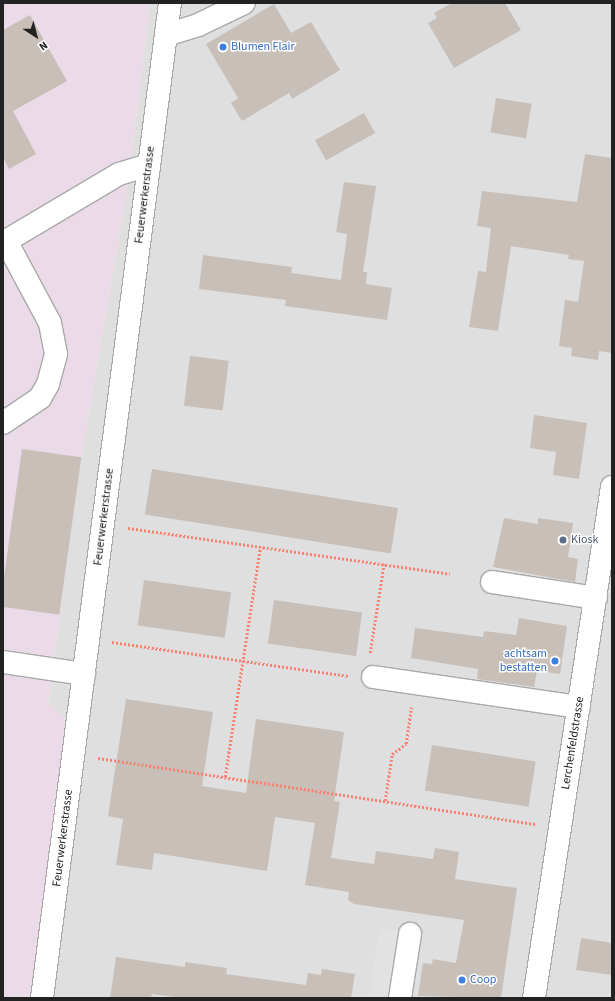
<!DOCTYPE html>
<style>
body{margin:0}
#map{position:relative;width:615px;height:1001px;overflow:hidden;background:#f2efe9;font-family:"Source Sans 3",sans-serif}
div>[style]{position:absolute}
.residential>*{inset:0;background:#e0dfdf}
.industrial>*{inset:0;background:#ebdbe8}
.parking>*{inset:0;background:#e2e2e2;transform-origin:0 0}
.building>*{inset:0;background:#c7bfb8;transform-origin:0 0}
.path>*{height:2.5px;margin-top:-1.25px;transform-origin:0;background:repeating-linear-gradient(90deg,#fa8072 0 2px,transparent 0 4px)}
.roads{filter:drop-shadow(1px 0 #a9a9a9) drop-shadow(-1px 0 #a9a9a9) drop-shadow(0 1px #a9a9a9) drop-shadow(0 -1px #a9a9a9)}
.minor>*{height:22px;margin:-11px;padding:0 11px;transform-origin:11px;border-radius:11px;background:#fff}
.dots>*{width:11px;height:11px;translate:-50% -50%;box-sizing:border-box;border:2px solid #fff;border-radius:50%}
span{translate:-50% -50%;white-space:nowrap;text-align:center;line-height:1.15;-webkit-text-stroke:3px #fff;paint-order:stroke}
.shop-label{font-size:12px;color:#366cbe}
.left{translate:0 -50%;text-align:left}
.right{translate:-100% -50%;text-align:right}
.street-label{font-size:12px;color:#222}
.service-label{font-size:12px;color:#4e5e75}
.frame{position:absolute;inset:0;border:4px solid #222;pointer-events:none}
.north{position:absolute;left:16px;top:16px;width:40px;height:40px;-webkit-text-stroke:3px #fff;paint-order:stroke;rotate:144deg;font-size:11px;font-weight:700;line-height:16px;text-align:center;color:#222}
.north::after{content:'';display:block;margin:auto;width:14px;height:18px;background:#222;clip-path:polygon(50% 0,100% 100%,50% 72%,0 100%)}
</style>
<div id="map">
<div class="residential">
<i style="clip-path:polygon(150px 3px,612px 3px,612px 998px,32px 998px,67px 720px,48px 703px,81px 457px,127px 189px)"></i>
</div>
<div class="industrial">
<i style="clip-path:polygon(3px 3px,150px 3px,127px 189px,81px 457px,48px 703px,67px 720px,32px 998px,3px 998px)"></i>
</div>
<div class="parking">
<i style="left:379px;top:929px;width:21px;height:70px;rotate:8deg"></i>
</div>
<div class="building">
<i style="clip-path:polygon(452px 3px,505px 3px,521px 30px,454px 68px,428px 23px,437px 18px,434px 13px)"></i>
<i style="clip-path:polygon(274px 4px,291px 33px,311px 22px,340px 70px,292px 99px,289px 93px,242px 121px,231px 103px,238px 98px,206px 44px)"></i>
<i style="clip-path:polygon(30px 15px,67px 81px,13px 111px,36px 154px,9px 169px,3px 157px,3px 30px)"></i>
<i style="left:496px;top:98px;width:36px;height:35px;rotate:9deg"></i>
<i style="left:364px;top:113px;width:23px;height:56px;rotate:61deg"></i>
<i style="clip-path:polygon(585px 154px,612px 158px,612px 353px,599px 351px,598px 360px,571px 356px,572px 348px,559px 346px,565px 300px,578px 302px,584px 261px,568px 259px,569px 255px,511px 246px,498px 331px,469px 327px,478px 271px,486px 272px,491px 228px,477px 226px,482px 191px,577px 202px)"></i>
<i style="clip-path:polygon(344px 182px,376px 186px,363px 272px,367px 272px,366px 284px,392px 288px,387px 320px,285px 306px,286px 300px,199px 289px,203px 255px,292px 267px,291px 273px,341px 280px,347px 234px,336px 232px)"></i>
<i style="left:190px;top:356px;width:39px;height:50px;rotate:7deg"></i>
<i style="clip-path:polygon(534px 415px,587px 423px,579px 479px,553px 475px,556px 452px,530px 448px)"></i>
<i style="left:22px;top:449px;width:60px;height:159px;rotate:8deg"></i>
<i style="left:152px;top:469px;width:249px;height:46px;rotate:9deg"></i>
<i style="clip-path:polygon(504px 518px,538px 524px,538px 518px,573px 523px,568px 557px,578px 559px,575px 582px,493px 567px)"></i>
<i style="left:144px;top:580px;width:88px;height:46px;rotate:8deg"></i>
<i style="left:274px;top:600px;width:89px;height:44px;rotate:8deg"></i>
<i style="clip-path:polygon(519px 618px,567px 626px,560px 674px,537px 671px,534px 687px,477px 679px,478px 669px,411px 658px,415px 628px,483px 637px,484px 631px,516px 635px)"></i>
<i style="clip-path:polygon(126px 699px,213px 712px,202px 786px,246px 793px,256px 719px,344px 732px,334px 801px,340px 802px,331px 858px,374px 864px,376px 851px,433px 859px,435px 848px,459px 852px,455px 879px,517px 888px,501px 998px,418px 996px,423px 963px,432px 964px,433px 959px,456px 963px,464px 920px,354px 904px,348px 900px,349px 892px,305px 885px,315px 823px,275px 817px,267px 871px,154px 853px,152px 870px,116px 865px,123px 819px,108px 816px)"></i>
<i style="left:432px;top:745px;width:105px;height:46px;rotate:9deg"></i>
<i style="clip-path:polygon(581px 938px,612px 943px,612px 975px,576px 970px)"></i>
<i style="clip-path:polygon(116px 957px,185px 967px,185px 962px,227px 968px,226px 974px,306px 985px,308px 973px,321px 975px,322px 969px,355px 974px,351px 998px,182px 998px,152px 994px,151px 998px,110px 998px)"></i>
</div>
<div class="path">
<i style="left:128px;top:528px;width:325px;rotate:8.1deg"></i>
<i style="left:112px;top:642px;width:239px;rotate:8.2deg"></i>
<i style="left:370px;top:653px;width:90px;rotate:-81.1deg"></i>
<i style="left:98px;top:758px;width:443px;rotate:8.6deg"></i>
<i style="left:225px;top:777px;width:233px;rotate:-81.3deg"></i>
<i style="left:385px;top:801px;width:48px;rotate:-81.5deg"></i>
<i style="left:392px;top:754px;width:17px;rotate:-36deg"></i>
<i style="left:406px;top:744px;width:37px;rotate:-82deg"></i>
</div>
<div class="roads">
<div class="minor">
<i style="left:166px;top:35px;width:34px;rotate:-17deg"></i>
<i style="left:198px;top:25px;width:51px;rotate:-25.6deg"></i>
<i style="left:3px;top:423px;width:45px;rotate:-34deg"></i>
<i style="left:40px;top:398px;width:16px;rotate:-60deg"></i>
<i style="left:48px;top:384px;width:31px;rotate:-75deg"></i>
<i style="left:56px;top:354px;width:32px;rotate:-101deg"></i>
<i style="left:50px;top:323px;width:93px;rotate:-118.2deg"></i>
<i style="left:6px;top:241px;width:131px;rotate:-30.7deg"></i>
<i style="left:119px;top:174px;width:31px;rotate:-17deg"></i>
<i style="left:492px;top:582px;width:105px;rotate:8.7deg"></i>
<i style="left:3px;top:662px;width:82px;rotate:8.4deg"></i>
<i style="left:373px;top:677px;width:208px;rotate:8.3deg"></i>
<i style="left:42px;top:998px;width:1003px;rotate:-82.67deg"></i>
<i style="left:400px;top:998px;width:65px;rotate:-81.1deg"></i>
<i style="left:534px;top:998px;width:517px;rotate:-81.32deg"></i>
</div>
</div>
<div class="dots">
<i style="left:223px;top:47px;background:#3f7fe0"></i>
<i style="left:563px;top:540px;background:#5c6f8a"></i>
<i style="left:555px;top:661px;background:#3f7fe0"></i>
<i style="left:462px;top:980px;background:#3f7fe0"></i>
</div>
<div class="shop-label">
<span class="left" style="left:231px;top:47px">Blumen Flair</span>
<span class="right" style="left:547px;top:661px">achtsam<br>bestatten</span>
<span class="left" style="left:470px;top:980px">Coop</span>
</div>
<div class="street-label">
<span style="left:145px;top:195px;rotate:-83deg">Feuerwerkerstrasse</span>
<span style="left:104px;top:517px;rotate:-83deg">Feuerwerkerstrasse</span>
<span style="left:573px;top:743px;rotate:-81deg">Lerchenfeldstrasse</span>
<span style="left:63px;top:838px;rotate:-83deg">Feuerwerkerstrasse</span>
</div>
<div class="service-label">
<span class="left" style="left:571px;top:540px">Kiosk</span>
</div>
<div class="frame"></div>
<div class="north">N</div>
</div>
